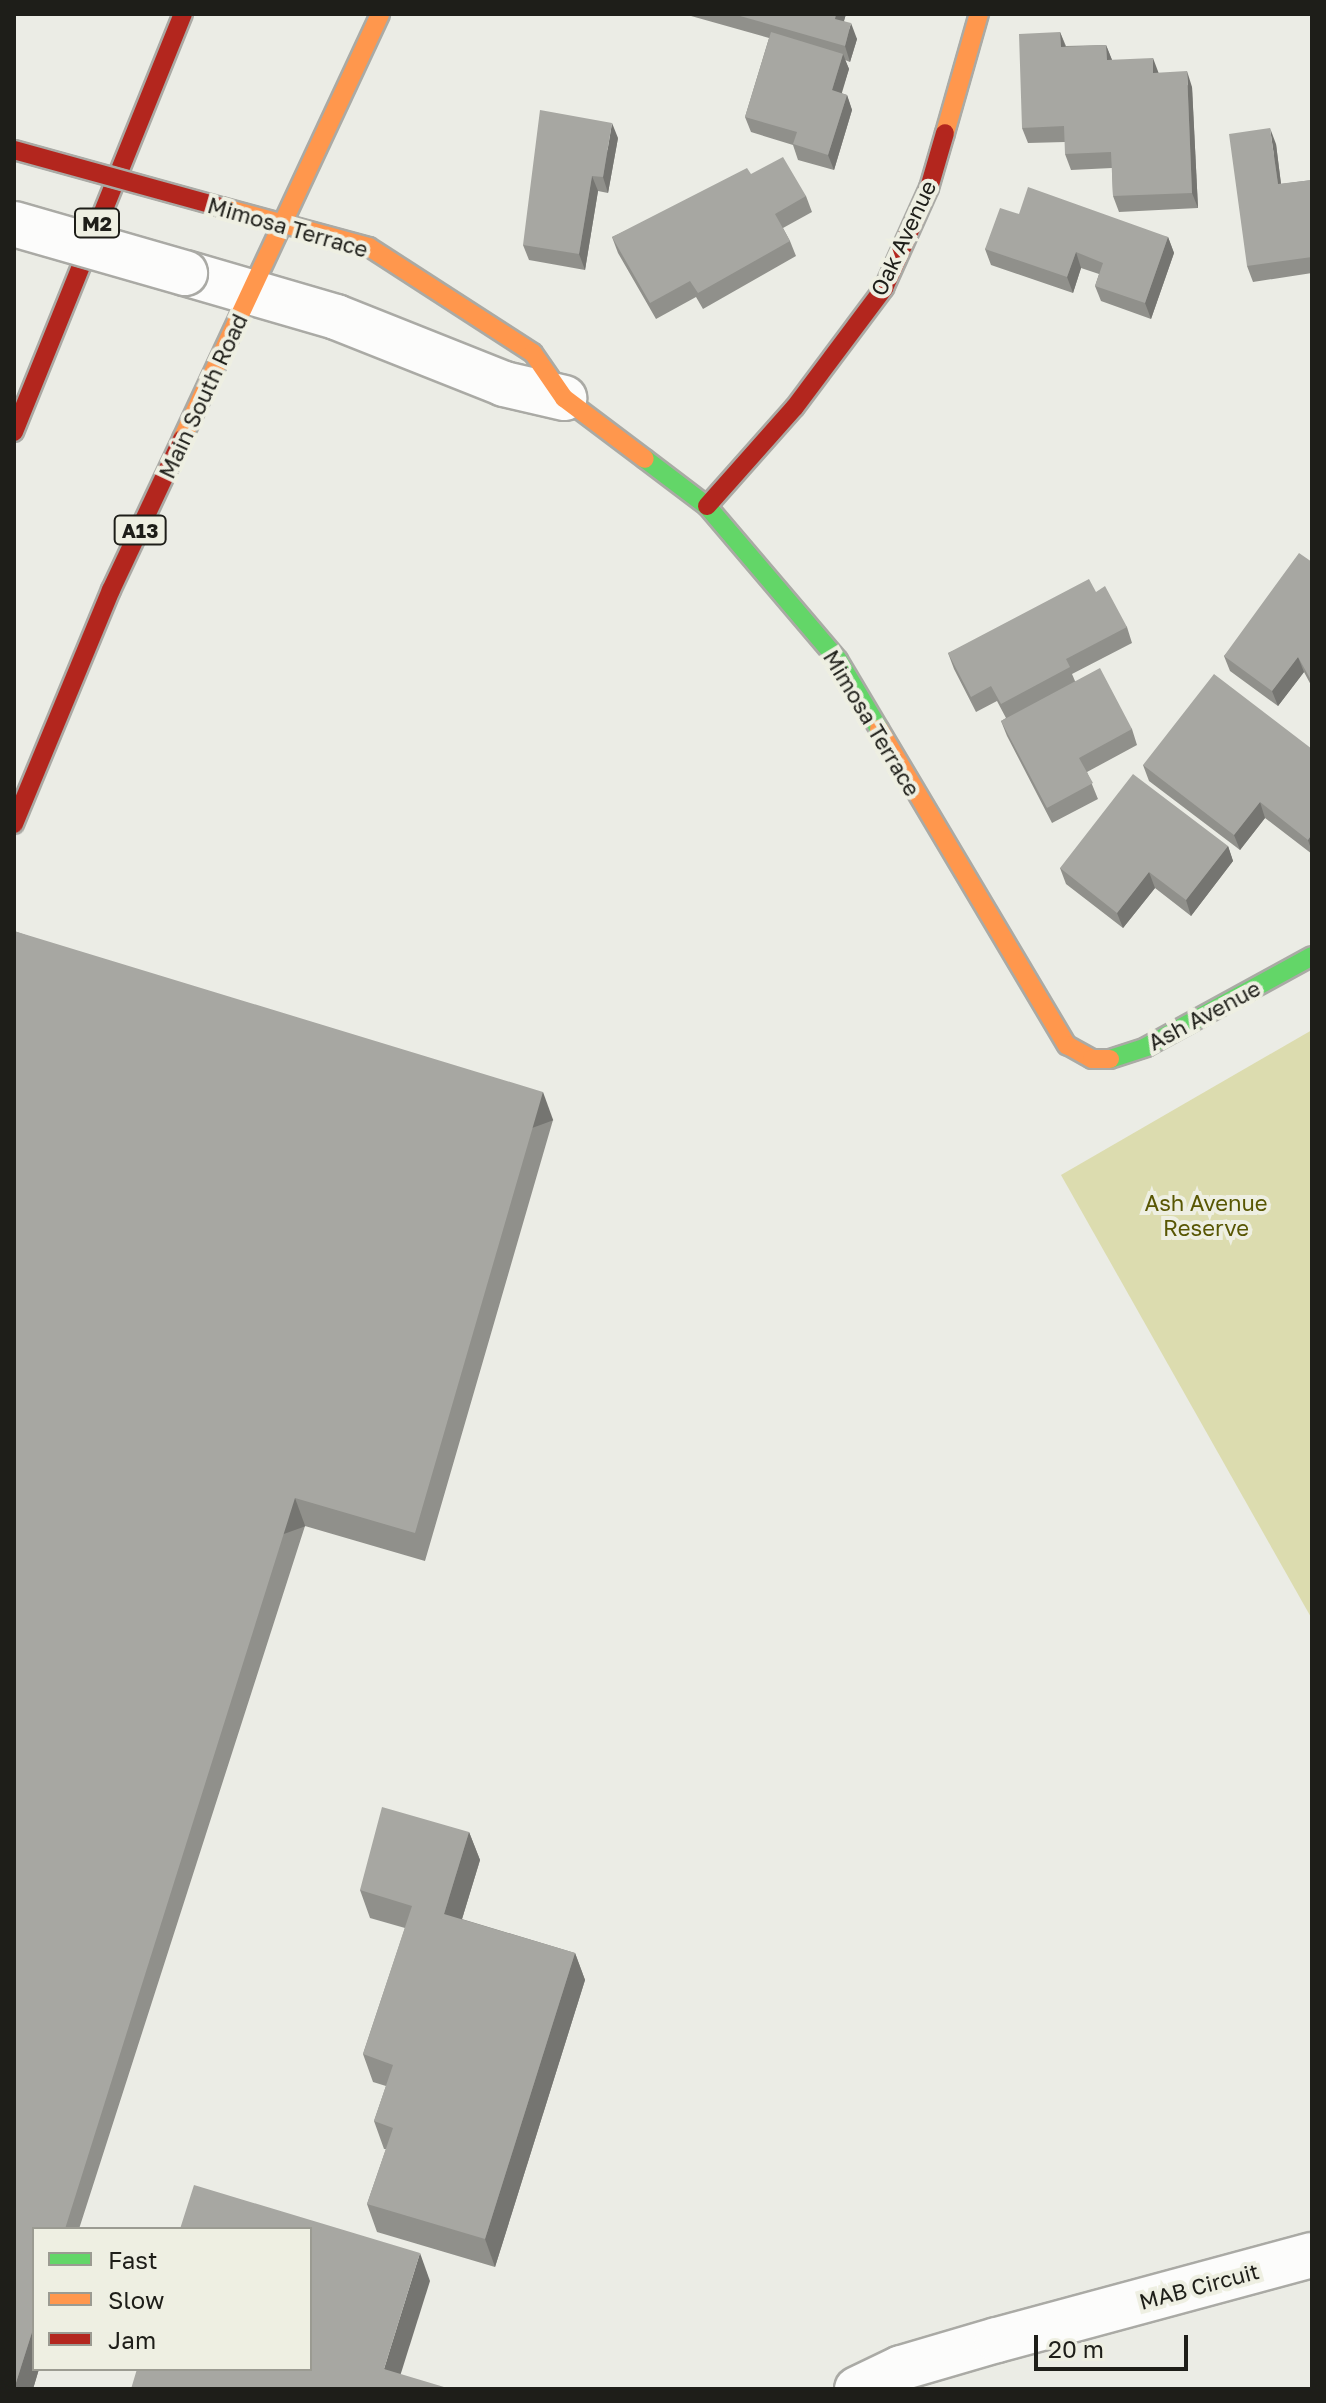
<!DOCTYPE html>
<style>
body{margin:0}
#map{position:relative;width:1326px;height:2403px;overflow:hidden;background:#ebece5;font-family:"Golos Text",sans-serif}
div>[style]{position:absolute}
.green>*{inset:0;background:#dcdcaf}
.roads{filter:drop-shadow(2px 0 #aaaaa5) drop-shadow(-2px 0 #aaaaa5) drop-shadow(0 2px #aaaaa5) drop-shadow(0 -2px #aaaaa5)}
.street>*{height:44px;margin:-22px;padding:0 22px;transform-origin:22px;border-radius:22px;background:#fcfcfb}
.fast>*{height:18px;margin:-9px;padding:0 9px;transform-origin:9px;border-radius:9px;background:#63d668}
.slow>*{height:18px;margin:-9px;padding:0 9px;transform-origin:9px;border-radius:9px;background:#ff974d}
.jam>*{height:18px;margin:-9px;padding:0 9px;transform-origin:9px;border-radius:9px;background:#b3261e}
.bridges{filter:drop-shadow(2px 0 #aaaaa5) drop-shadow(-2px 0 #aaaaa5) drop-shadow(0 2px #aaaaa5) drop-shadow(0 -2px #aaaaa5)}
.street-bridge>*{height:44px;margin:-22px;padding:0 22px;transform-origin:22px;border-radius:22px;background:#fcfcfb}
.jam-bridge>*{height:18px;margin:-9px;padding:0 9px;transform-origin:9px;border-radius:9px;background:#b3261e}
.wall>*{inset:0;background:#90908b}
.shaded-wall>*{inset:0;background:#757571;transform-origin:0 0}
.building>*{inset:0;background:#a7a7a2}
span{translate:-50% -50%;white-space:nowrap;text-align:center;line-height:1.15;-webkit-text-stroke:8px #eeefe2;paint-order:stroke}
.shield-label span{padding:2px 6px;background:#eeefe2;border:2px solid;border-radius:6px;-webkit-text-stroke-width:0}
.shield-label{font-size:20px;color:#1e1e19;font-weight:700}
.street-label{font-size:22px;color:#1e1e19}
.park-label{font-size:22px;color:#585603}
.frame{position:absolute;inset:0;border:16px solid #1e1e19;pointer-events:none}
.legend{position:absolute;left:32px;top:2227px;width:280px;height:144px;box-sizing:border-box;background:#eeefe2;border:2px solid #9b9b92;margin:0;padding:10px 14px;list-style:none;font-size:24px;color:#1e1e19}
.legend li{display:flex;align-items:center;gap:16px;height:40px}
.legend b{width:40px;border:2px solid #9b9b92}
.scale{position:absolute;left:1034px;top:2335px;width:154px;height:36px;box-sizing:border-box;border:4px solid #1e1e19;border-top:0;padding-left:10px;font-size:24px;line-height:28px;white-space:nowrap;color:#1e1e19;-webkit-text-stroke:6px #eeefe2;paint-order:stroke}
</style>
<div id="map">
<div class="green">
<i style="clip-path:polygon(1312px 1030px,1312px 1619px,1061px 1175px)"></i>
</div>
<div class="roads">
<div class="street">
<i style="left:185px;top:273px;width:157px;rotate:16.2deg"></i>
<i style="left:336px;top:317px;width:181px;rotate:21.7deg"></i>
<i style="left:504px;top:384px;width:62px;rotate:13.1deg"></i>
<i style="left:857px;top:2389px;width:49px;rotate:-25.5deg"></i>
<i style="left:901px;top:2368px;width:100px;rotate:-16.3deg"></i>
<i style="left:997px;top:2340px;width:326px;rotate:-15.1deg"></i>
</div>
<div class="fast">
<i style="left:645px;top:459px;width:78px;rotate:37.2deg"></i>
<i style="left:707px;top:506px;width:202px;rotate:49.6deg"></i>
<i style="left:838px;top:660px;width:80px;rotate:59.3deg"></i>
<i style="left:1110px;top:1059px;width:38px;rotate:-18deg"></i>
<i style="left:1146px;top:1047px;width:189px;rotate:-28.7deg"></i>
</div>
<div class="slow">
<i style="left:945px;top:133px;width:124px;rotate:-74.1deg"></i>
<i style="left:221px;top:207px;width:153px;rotate:15.1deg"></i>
<i style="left:369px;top:247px;width:195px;rotate:32.9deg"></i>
<i style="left:533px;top:353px;width:55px;rotate:55.4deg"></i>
<i style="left:564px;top:398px;width:101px;rotate:37deg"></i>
<i style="left:182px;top:439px;width:469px;rotate:-65deg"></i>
<i style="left:879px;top:729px;width:368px;rotate:59.3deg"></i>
<i style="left:1067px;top:1045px;width:29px;rotate:29deg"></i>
<i style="left:1092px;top:1059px;width:18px"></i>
</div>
<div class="jam">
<i style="left:14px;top:432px;width:451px;rotate:-68deg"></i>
<i style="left:707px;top:506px;width:132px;rotate:-48.4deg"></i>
<i style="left:795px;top:407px;width:149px;rotate:-53.2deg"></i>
<i style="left:884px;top:288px;width:110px;rotate:-65.8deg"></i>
<i style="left:929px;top:188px;width:57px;rotate:-73.8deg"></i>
<i style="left:14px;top:824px;width:253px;rotate:-67.5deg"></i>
<i style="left:111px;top:590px;width:167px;rotate:-64.8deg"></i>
</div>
</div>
<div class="bridges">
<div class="street-bridge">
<i style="left:14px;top:224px;width:178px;rotate:16deg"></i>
</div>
<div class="jam-bridge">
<i style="left:14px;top:150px;width:215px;rotate:15.4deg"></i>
</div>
</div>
<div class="wall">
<i style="clip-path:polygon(684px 14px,846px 14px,844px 21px,857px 39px,850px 62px,845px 60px,849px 69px,841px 93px,847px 95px,852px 110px,834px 170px,798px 160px,793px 145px,751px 132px,745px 117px,769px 38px)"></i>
<i style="clip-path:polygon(1060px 32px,1066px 46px,1106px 45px,1112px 60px,1158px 73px,1192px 87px,1198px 208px,1119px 212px,1113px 196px,1112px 168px,1071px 170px,1065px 154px,1065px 142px,1028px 143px,1022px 128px)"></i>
<i style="clip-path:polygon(618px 138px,608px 193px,598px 191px,585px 270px,529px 260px,523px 245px)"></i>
<i style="clip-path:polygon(1276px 144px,1281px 184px,1312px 180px,1312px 273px,1253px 282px,1247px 266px)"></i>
<i style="clip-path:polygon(751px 174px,806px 196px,812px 212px,783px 228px,790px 241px,796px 256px,703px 309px,696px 297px,656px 319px,618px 253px,612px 237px)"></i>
<i style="clip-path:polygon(1019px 214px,1168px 237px,1174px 253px,1151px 319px,1101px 301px,1095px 286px,1099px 274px,1081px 268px,1073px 293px,991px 265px,985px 249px)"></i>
<i style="clip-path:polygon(1312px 562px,1312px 687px,1304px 672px,1278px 706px,1230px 671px,1224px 656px)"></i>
<i style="clip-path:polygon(1096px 592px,1127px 627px,1132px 643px,1072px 674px,1075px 681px,1132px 729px,1137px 745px,1087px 772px,1098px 799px,1052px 823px,1007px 736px,1001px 721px,1006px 718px,997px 701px,976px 712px,954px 669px,948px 653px)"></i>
<i style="clip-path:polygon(1312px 749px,1312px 854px,1265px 818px,1240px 850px,1149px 781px,1143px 765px)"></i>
<i style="clip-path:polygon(1228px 846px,1233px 861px,1191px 916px,1155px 888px,1123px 928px,1066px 884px,1060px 868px)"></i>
<i style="clip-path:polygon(14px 931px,553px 1120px,425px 1561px,305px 1526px,34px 2369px,39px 2369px,33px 2389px,14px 2389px)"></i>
<i style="clip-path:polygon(469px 1832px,480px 1860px,462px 1919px,575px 1953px,585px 1980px,495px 2267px,377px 2232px,367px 2204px,386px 2149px,384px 2149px,374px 2121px,386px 2086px,373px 2082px,363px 2054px,405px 1928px,370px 1918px,360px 1890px)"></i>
</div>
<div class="shaded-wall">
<i style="clip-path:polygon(836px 14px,846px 14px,840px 34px,835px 19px)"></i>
<i style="clip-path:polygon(851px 23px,857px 39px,850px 62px,845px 46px)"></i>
<i style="clip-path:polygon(1060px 32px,1066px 48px,1061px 47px)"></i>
<i style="clip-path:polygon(1106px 45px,1112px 60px,1107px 60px)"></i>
<i style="clip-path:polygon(843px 54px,849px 69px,838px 106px,832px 90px)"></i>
<i style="clip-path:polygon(1153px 58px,1159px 74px,1153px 73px)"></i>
<i style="clip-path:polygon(1187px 71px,1192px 87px,1198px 208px,1192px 193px)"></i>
<i style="clip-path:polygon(847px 95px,852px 110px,834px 170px,828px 155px)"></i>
<i style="clip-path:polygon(612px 123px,618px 138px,608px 193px,603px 177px)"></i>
<i style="clip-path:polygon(1270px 128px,1276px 144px,1283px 200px,1278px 184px)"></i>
<i style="clip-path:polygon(592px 176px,598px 191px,585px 270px,579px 254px)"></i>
<i style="clip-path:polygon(1168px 237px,1174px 253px,1151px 319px,1145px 303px)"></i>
<i style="clip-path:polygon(1076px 252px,1081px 268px,1073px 293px,1067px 277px)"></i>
<i style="clip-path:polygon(1298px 657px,1304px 672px,1278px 706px,1272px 691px)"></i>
<i style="clip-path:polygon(1260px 802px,1265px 818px,1240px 850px,1234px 835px)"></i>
<i style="clip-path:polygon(1312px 834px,1312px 852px,1308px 840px)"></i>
<i style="clip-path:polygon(1228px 846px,1233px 861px,1191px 916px,1186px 900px)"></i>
<i style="clip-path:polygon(1149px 872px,1155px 888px,1123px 928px,1117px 913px)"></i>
<i style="left:543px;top:1092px;width:30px;height:459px;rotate:70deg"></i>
<i style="left:295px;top:1498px;width:30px;height:766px;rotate:70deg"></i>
<i style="clip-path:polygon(469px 1832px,480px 1860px,455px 1942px,444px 1914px)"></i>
<i style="clip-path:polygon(575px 1953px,585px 1980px,495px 2267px,485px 2239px)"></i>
<i style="clip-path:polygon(420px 2253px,430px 2281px,396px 2389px,384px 2369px)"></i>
<i style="clip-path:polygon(34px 2326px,34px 2369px,39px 2369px,33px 2389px,14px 2389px)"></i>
</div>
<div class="building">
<i style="clip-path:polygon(733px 14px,836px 14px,835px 19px,851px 23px,845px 46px)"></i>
<i style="clip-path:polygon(771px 32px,843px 54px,832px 90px,847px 95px,828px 155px,793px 144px,797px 132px,745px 117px)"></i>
<i style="clip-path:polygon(1060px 32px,1061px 47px,1106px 45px,1107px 60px,1153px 58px,1153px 73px,1187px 71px,1192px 193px,1113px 196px,1111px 152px,1065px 154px,1064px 126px,1022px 128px,1019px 34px)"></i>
<i style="clip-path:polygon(540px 110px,612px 123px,603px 177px,592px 176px,579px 254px,523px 245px)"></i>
<i style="clip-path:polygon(1270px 128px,1278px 184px,1312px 180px,1312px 257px,1247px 266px,1229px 134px)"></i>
<i style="clip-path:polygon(783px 157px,806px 196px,775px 214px,790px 241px,698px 293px,690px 281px,650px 303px,612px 237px,747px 168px,751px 174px)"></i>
<i style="clip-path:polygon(1028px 187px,1168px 237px,1145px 303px,1095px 286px,1103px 263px,1076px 252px,1067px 277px,985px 249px,1000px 208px,1019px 214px)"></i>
<i style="clip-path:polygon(1299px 553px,1312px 562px,1312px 682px,1298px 657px,1272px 691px,1224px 656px)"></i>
<i style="clip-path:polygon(1089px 579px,1096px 592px,1105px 586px,1127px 627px,1066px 659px,1070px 667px,1001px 704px,991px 686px,971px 697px,948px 653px)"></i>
<i style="clip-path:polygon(1100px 668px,1132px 729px,1079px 758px,1093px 783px,1047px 808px,1001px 721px)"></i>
<i style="clip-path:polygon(1214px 674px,1312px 749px,1312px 834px,1308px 840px,1260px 802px,1234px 835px,1143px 765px)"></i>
<i style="clip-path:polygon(1133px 774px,1228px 846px,1186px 900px,1149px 872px,1117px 913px,1060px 868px)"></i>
<i style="clip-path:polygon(14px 931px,543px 1092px,415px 1533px,295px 1498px,65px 2229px,34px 2229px,34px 2326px,14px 2389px)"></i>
<i style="clip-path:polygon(382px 1807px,469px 1832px,444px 1914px,575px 1953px,485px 2239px,367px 2204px,393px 2128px,374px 2121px,393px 2065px,363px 2054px,412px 1906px,360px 1890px)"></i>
<i style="clip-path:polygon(194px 2185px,420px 2253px,384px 2369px,444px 2387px,443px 2389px,131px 2389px,137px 2369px,310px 2369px,310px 2229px,180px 2229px)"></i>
</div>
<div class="shield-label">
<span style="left:97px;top:223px">M2</span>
<span style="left:140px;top:530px">A13</span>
</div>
<div class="street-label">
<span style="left:288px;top:227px;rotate:16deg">Mimosa Terrace</span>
<span style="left:903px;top:238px;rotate:-65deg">Oak Avenue</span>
<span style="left:203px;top:396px;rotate:-65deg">Main South Road</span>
<span style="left:872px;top:723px;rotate:59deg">Mimosa Terrace</span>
<span style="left:1204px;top:1015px;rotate:-28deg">Ash Avenue</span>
<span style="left:1199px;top:2286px;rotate:-15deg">MAB Circuit</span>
</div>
<div class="park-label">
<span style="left:1206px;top:1215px">Ash Avenue<br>Reserve</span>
</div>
<div class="frame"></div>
<ul class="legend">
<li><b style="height:10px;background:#63d668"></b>Fast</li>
<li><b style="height:10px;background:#ff974d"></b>Slow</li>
<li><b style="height:10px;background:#b3261e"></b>Jam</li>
</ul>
<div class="scale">20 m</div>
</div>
